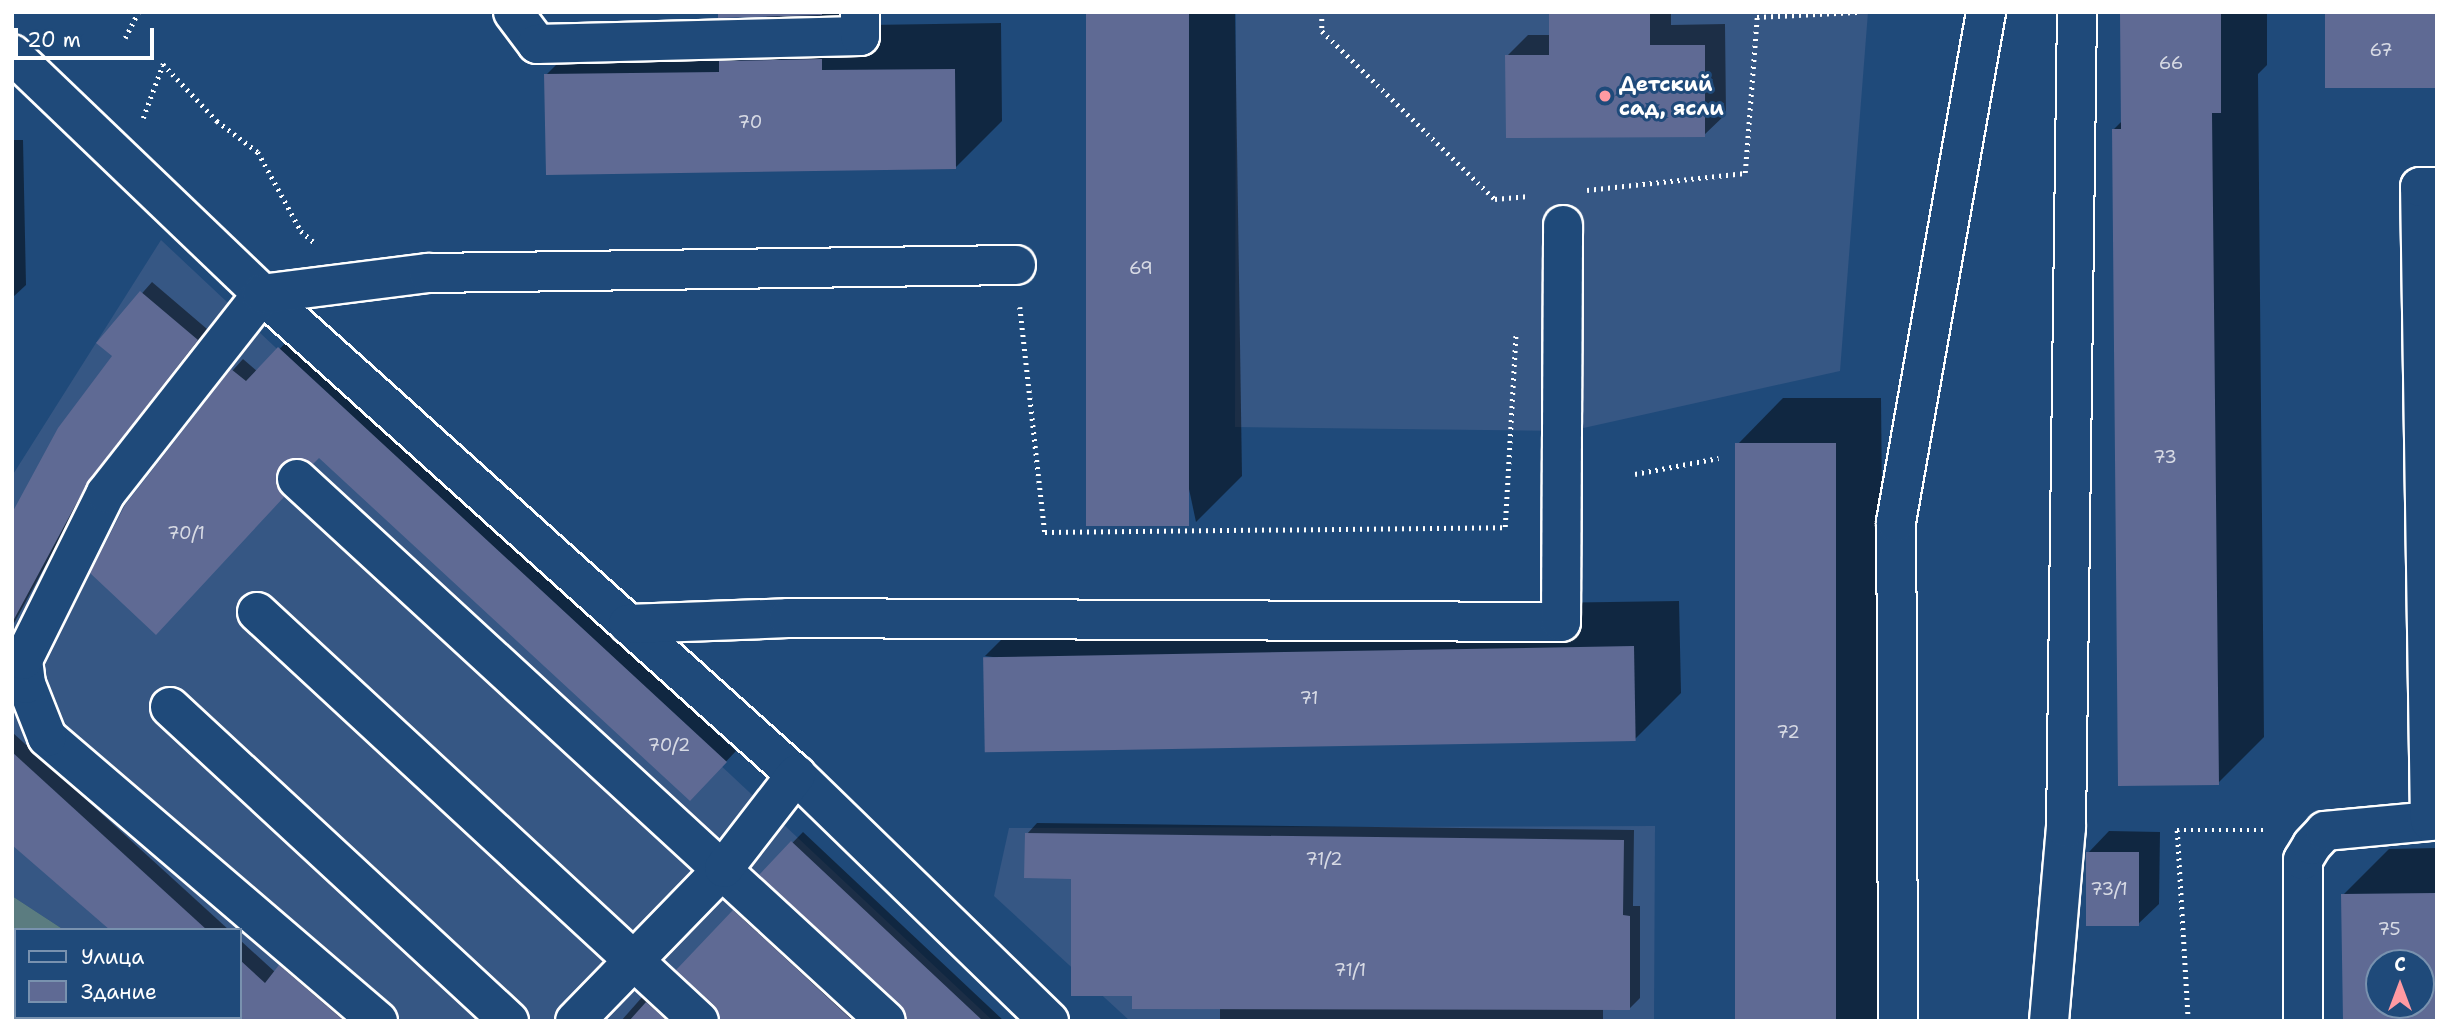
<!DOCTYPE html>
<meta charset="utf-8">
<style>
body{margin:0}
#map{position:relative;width:2449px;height:1033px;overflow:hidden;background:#1f4a7a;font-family:"Shantell Sans",sans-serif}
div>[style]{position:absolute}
.built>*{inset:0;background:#365784}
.green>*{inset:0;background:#5b7c80}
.shadow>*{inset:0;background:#0007}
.building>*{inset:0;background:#5f6a94;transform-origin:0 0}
.path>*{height:4.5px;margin-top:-2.25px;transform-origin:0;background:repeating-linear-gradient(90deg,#fff 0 2px,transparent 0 7px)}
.roads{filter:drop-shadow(2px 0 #fff) drop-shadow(-2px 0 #fff) drop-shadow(0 2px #fff) drop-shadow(0 -2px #fff)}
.minor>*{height:38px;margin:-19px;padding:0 19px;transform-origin:19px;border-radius:19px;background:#1f4a7a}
.dots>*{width:19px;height:19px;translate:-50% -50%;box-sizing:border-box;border:4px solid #1f4a7a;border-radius:50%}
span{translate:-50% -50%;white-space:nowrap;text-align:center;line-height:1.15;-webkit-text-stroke:6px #1f4a7a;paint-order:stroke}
.number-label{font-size:18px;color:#d7dae4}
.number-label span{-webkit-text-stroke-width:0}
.poi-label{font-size:21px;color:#fff;font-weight:700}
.left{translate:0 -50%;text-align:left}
.frame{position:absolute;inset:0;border:14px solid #fff;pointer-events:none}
.legend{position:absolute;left:14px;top:928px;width:228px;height:91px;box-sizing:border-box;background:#1f4a7a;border:2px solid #7992af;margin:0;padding:9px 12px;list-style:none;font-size:21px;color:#fff}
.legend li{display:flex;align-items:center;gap:14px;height:35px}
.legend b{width:35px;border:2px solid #7992af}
.north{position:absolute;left:2365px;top:949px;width:70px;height:70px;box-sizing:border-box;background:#1f4a7a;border:2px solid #7992af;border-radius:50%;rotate:0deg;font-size:19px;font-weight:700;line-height:28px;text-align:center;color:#fff}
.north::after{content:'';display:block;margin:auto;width:24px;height:32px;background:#ff9aa2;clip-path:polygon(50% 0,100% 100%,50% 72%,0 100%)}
.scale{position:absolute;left:14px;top:28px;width:140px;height:32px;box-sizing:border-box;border:4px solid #fff;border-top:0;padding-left:9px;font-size:21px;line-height:24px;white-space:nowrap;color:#fff;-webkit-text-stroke:5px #1f4a7a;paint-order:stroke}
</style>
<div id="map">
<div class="built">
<i style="clip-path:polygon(1236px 12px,1868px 12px,1840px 371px,1570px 431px,1235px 427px)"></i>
<i style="clip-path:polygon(161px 240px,993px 1021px,203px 1021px,198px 1017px,240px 1017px,240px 930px,64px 930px,12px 896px,12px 476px)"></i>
<i style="clip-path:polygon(1655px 826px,1654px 1021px,1130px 1021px,994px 896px,1009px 828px)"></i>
</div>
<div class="green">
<i style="clip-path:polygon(12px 896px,64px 930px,16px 930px,16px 1017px,203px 1021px,12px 1021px)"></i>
</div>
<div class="shadow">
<i style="clip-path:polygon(1088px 12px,1235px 12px,1242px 476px,1196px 522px)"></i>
<i style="clip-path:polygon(1551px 12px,1671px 12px,1671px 25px,1725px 24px,1726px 114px,1704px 135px,1507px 56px,1528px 35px,1551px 35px)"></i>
<i style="clip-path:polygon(2122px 12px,2267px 12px,2267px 65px,2258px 74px,2264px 737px,2218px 783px,2114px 129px,2123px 120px)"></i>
<i style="clip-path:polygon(868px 13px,868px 25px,1001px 23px,1002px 121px,956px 167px,546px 75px,592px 29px,757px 26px,768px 15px)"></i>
<i style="clip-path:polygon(12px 140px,23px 140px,26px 285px,12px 298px)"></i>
<i style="clip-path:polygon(152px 282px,207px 329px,99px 467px,12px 627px,12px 516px,114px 355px,98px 343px)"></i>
<i style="clip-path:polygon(290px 338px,736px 751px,701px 788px,320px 456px,289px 460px,286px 473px,293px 485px,166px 622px,126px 506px,233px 370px,243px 359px,258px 372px)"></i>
<i style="clip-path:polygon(1783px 398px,1881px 398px,1887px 1021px,1742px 1021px,1737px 445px)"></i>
<i style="clip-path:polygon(1679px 601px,1681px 693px,1635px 739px,985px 656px,1031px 610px)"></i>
<i style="clip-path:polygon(12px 732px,229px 930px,113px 930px,12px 842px)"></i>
<i style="clip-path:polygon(1037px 823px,1634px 830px,1633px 906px,1640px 906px,1640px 998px,1629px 1009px,1603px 1009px,1603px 1021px,1220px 1021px,1220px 1007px,1134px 995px,1072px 877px,1027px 834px)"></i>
<i style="clip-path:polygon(2109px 831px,2160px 832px,2159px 904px,2137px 925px,2088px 853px)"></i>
<i style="clip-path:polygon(803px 832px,1004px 1021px,907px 1021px,903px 1004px,762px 874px)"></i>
<i style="clip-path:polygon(evenodd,2437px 848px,2437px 1021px,2345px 1021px,2343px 895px,2389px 849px,2437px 848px,2379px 963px,2421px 963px,2421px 1005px,2379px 1005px,2379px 963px)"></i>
<i style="clip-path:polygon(744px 900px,875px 1021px,720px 1021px,722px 1013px,679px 970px)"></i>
<i style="clip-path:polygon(240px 940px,275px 972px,291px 955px,367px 1021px,121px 1017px,240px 1017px)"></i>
<i style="clip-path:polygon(651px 987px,688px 1021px,621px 1021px)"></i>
</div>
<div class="building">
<i style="clip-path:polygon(718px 12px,822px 12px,822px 15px,718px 18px)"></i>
<i style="left:1086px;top:12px;width:103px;height:514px"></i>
<i style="clip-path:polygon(1549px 12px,1650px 12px,1650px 45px,1705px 45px,1705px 137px,1506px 138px,1505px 55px,1549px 55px)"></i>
<i style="clip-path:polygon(2120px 12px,2221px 12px,2221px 113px,2212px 113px,2219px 785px,2118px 786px,2112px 129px,2121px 129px)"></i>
<i style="left:2325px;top:12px;width:112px;height:76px"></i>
<i style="clip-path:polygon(822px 59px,822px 70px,955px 69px,956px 169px,546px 175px,544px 74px,719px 72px,719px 61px)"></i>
<i style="clip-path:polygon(140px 291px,198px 340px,89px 480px,12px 623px,12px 513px,58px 428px,112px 356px,96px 343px)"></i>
<i style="clip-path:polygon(278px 347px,727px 762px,690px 801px,319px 458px,313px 464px,301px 458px,281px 465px,276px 485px,284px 497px,156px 635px,90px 573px,125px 505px,231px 369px,246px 381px)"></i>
<i style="left:1836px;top:443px;width:578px;height:101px;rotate:90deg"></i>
<i style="left:1634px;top:646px;width:95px;height:651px;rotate:89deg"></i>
<i style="clip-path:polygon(12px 752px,207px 930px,110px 930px,12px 845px)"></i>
<i style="clip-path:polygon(1025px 833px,1624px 840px,1623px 915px,1630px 916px,1630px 1010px,1132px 1009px,1132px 996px,1071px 996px,1071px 879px,1024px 878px)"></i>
<i style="clip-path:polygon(791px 841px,983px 1021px,907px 1021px,901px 1005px,759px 875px)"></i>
<i style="left:2086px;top:852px;width:53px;height:74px"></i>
<i style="clip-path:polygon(evenodd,2437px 893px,2437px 1021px,2343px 1021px,2341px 894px,2437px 893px,2379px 963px,2421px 963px,2421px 1005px,2379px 1005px,2379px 963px)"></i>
<i style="clip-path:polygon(733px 910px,853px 1021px,720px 1021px,714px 1005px,676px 970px)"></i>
<i style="clip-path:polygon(240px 960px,265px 983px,279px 965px,344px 1021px,238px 1021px)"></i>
<i style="clip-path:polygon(646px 1002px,667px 1021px,629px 1021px)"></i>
</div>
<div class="path">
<i style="left:1322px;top:12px;width:19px;rotate:90deg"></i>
<i style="left:1322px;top:31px;width:241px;rotate:44.2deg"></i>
<i style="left:1495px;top:199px;width:34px;rotate:-5deg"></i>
<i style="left:125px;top:38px;width:29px;rotate:-63deg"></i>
<i style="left:143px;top:118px;width:58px;rotate:-69.7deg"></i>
<i style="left:163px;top:64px;width:79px;rotate:46.5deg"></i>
<i style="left:217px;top:121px;width:51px;rotate:37.1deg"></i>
<i style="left:258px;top:152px;width:90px;rotate:61.4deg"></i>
<i style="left:301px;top:231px;width:18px;rotate:41deg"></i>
<i style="left:1587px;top:190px;width:159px;rotate:-6.1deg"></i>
<i style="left:1745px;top:173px;width:156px;rotate:-85.6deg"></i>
<i style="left:1757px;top:17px;width:100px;rotate:-2.9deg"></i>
<i style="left:1020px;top:307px;width:226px;rotate:83.7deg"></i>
<i style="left:1045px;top:532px;width:460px;rotate:-0.6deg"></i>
<i style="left:1505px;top:527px;width:194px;rotate:-86.8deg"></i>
<i style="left:1635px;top:474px;width:85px;rotate:-10.9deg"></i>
<i style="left:2188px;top:1021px;width:191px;rotate:-93.3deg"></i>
<i style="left:2177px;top:830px;width:91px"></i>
</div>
<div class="roads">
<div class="minor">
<i style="left:513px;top:12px;width:40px;rotate:53deg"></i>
<i style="left:537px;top:44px;width:323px;rotate:-1.4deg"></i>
<i style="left:860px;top:36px;width:24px;rotate:-90deg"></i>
<i style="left:12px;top:54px;width:347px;rotate:43.8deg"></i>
<i style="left:262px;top:294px;width:719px;rotate:42.01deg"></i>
<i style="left:796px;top:775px;width:353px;rotate:44.2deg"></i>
<i style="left:297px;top:479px;width:800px;rotate:42.62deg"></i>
<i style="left:257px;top:612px;width:602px;rotate:42.78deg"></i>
<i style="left:628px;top:624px;width:160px;rotate:-2.1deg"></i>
<i style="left:788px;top:618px;width:773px;rotate:0.3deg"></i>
<i style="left:1561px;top:622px;width:397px;rotate:-89.7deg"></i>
<i style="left:170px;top:707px;width:462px;rotate:42.8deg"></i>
<i style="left:378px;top:1021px;width:436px;rotate:-139.4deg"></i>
<i style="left:47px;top:737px;width:57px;rotate:-111.6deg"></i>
<i style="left:26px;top:684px;width:24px;rotate:-97deg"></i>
<i style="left:23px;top:660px;width:186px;rotate:-63.6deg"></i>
<i style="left:106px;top:493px;width:253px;rotate:-51.9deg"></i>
<i style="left:262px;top:294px;width:167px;rotate:-7.2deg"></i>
<i style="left:428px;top:273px;width:588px;rotate:-0.78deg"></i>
<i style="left:575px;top:1021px;width:214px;rotate:-45.8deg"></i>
<i style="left:724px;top:868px;width:118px;rotate:-52.3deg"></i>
<i style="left:1898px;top:1021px;width:499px;rotate:-90.2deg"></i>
<i style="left:1896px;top:522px;width:518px;rotate:-79.99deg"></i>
<i style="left:2049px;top:1021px;width:194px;rotate:-85deg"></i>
<i style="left:2066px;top:828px;width:816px;rotate:-89.23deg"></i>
<i style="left:2303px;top:1021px;width:161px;rotate:-90deg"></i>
<i style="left:2303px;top:860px;width:17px;rotate:-59deg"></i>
<i style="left:2312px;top:845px;width:19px;rotate:-47deg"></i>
<i style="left:2325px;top:831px;width:105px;rotate:-5.4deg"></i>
<i style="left:2430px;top:821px;width:634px;rotate:-90.9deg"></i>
<i style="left:2420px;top:187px;width:17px"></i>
</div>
</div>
<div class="dots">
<i style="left:1605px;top:96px;background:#ff9aa2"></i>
</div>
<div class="number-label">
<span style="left:2381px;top:50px">67</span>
<span style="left:2171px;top:63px">66</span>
<span style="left:750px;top:122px">70</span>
<span style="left:1141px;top:268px">69</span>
<span style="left:2165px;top:457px">73</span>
<span style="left:186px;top:533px">70/1</span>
<span style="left:1309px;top:698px">71</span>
<span style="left:1788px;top:732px">72</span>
<span style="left:669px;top:745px">70/2</span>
<span style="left:1324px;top:859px">71/2</span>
<span style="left:2109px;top:889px">73/1</span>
<span style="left:2389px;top:929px">75</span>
<span style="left:1350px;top:970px">71/1</span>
</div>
<div class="poi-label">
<span class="left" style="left:1619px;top:96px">Детский<br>сад, ясли</span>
</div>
<div class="frame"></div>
<ul class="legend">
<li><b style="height:9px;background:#1f4a7a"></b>Улица</li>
<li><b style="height:19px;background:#5f6a94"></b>Здание</li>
</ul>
<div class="north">С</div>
<div class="scale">20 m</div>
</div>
